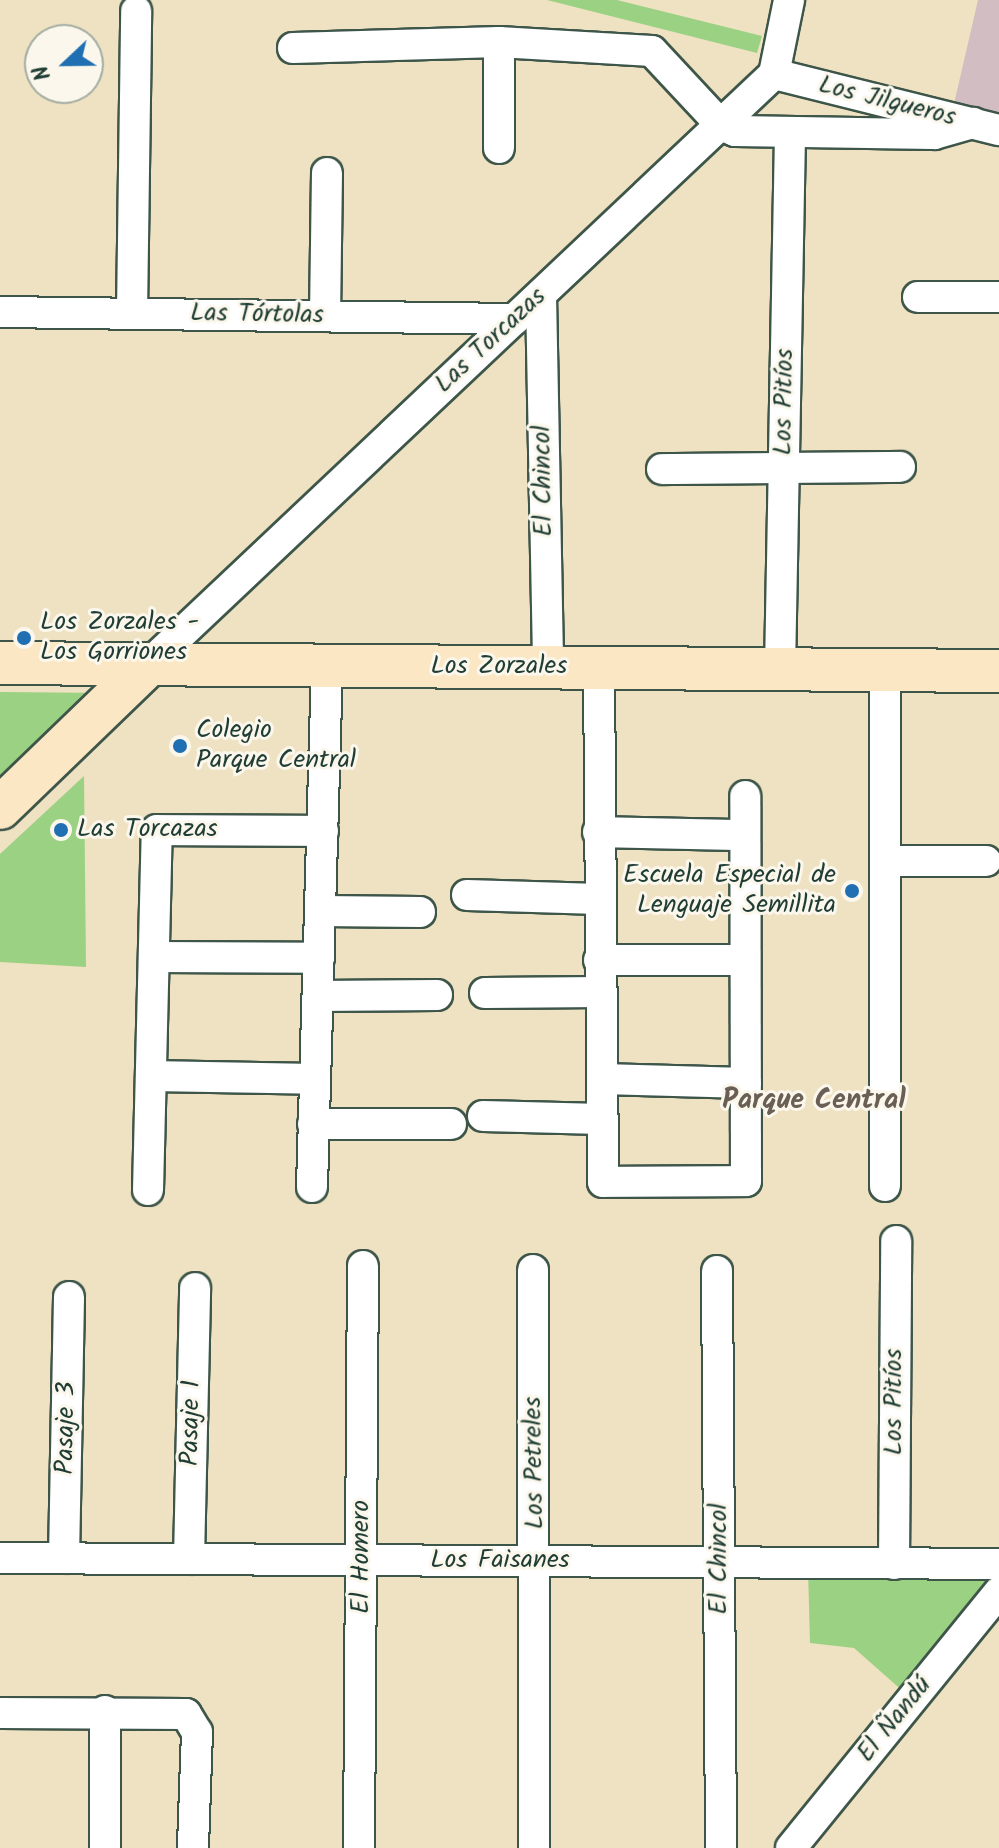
<!DOCTYPE html>
<meta charset="utf-8">
<style>
body{margin:0}
#map{position:relative;width:999px;height:1848px;overflow:hidden;background:#efe2c2;font-family:Kalam,sans-serif}
div>[style]{position:absolute}
.industrial>*{inset:0;background:#d2bec2}
.green>*{inset:0;background:#9bd182}
.roads{filter:drop-shadow(2px 0 #3e5649) drop-shadow(-2px 0 #3e5649) drop-shadow(0 2px #3e5649) drop-shadow(0 -2px #3e5649)}
.street>*{height:30px;margin:-15px;padding:0 15px;transform-origin:15px;border-radius:15px;background:#fff}
.secondary>*{height:42px;margin:-21px;padding:0 21px;transform-origin:21px;border-radius:21px;background:#fbe7c3}
.dots>*{width:22px;height:22px;translate:-50% -50%;box-sizing:border-box;border:4px solid #fbf7ec;border-radius:50%}
span{translate:-50% -50%;white-space:nowrap;text-align:center;line-height:1.15;-webkit-text-stroke:6px #fbf7ec;paint-order:stroke}
.street-label{font-size:26px;color:#1f3d34}
.poi-label{font-size:26px;color:#1f3d34}
.left{translate:0 -50%;text-align:left}
.right{translate:-100% -50%;text-align:right}
.neighbourhood-label{font-size:28px;color:#6a5f55;font-weight:700}
.north{position:absolute;left:24px;top:24px;width:80px;height:80px;box-sizing:border-box;background:#fbf7ec;border:2px solid #a3ada2;border-radius:50%;rotate:248deg;font-size:22px;font-weight:700;line-height:32px;text-align:center;color:#1f3d34}
.north::after{content:'';display:block;margin:auto;width:28px;height:36px;background:#1f6fb2;clip-path:polygon(50% 0,100% 100%,50% 72%,0 100%)}
</style>
<div id="map">
<div class="industrial">
<i style="clip-path:polygon(978px 0,999px 0,999px 117px,953px 108px)"></i>
</div>
<div class="green">
<i style="clip-path:polygon(547px 0,617px 0,762px 36px,757px 53px)"></i>
<i style="clip-path:polygon(0 692px,110px 693px,0 797px)"></i>
<i style="clip-path:polygon(84px 776px,86px 967px,0 962px,0 854px)"></i>
<i style="clip-path:polygon(808px 1569px,999px 1571px,905px 1693px,854px 1648px,810px 1643px)"></i>
</div>
<div class="roads">
<div class="street">
<i style="left:293px;top:48px;width:206px;rotate:-1.7deg"></i>
<i style="left:499px;top:42px;width:153px;rotate:3.4deg"></i>
<i style="left:652px;top:51px;width:101px;rotate:47deg"></i>
<i style="left:721px;top:125px;width:15px;rotate:23deg"></i>
<i style="left:735px;top:131px;width:199px;rotate:0.9deg"></i>
<i style="left:934px;top:134px;width:41px;rotate:-15.8deg"></i>
<i style="left:774px;top:74px;width:232px;rotate:14deg"></i>
<i style="left:774px;top:74px;width:76px;rotate:-78.5deg"></i>
<i style="left:499px;top:148px;width:106px;rotate:-90deg"></i>
<i style="left:541px;top:295px;width:373px;rotate:88.9deg"></i>
<i style="left:918px;top:297px;width:81px"></i>
<i style="left:0;top:312px;width:515px;rotate:0.78deg"></i>
<i style="left:132px;top:313px;width:302px;rotate:-89.2deg"></i>
<i style="left:325px;top:316px;width:143px;rotate:-89.2deg"></i>
<i style="left:662px;top:469px;width:238px;rotate:-0.5deg"></i>
<i style="left:148px;top:665px;width:861px;rotate:-43.35deg"></i>
<i style="left:599px;top:668px;width:514px;rotate:89.55deg"></i>
<i style="left:603px;top:1182px;width:143px;rotate:-0.4deg"></i>
<i style="left:746px;top:1181px;width:385px;rotate:-90.1deg"></i>
<i style="left:780px;top:670px;width:535px;rotate:-88.93deg"></i>
<i style="left:598px;top:832px;width:147px;rotate:1.2deg"></i>
<i style="left:885px;top:861px;width:101px"></i>
<i style="left:467px;top:895px;width:132px;rotate:1.7deg"></i>
<i style="left:321px;top:911px;width:99px;rotate:0.6deg"></i>
<i style="left:154px;top:957px;width:165px;rotate:0.3deg"></i>
<i style="left:599px;top:960px;width:146px"></i>
<i style="left:485px;top:993px;width:116px;rotate:-0.5deg"></i>
<i style="left:318px;top:996px;width:119px;rotate:-0.5deg"></i>
<i style="left:151px;top:1076px;width:164px;rotate:1deg"></i>
<i style="left:602px;top:1079px;width:144px;rotate:1.6deg"></i>
<i style="left:483px;top:1116px;width:119px;rotate:1.4deg"></i>
<i style="left:313px;top:1124px;width:138px"></i>
<i style="left:885px;top:1186px;width:515px;rotate:-90deg"></i>
<i style="left:312px;top:1187px;width:521px;rotate:-88.35deg"></i>
<i style="left:148px;top:1190px;width:360px;rotate:-88.6deg"></i>
<i style="left:157px;top:830px;width:166px;rotate:0.3deg"></i>
<i style="left:533px;top:1270px;width:578px;rotate:89.9deg"></i>
<i style="left:717px;top:1271px;width:577px;rotate:89.6deg"></i>
<i style="left:0;top:1558px;width:999px;rotate:0.34deg"></i>
<i style="left:64px;top:1558px;width:261px;rotate:-88.9deg"></i>
<i style="left:189px;top:1559px;width:271px;rotate:-88.7deg"></i>
<i style="left:894px;top:1564px;width:323px;rotate:-89.6deg"></i>
<i style="left:105px;top:1711px;width:137px;rotate:90deg"></i>
<i style="left:0;top:1713px;width:186px;rotate:0.3deg"></i>
<i style="left:186px;top:1714px;width:21px;rotate:59deg"></i>
<i style="left:197px;top:1732px;width:116px;rotate:92deg"></i>
<i style="left:359px;top:1848px;width:582px;rotate:-89.61deg"></i>
<i style="left:791px;top:1848px;width:330px;rotate:-50.9deg"></i>
</div>
<div class="secondary">
<i style="left:0;top:663px;width:999px;rotate:0.46deg"></i>
<i style="left:0;top:808px;width:206px;rotate:-44deg"></i>
</div>
</div>
<div class="dots">
<i style="left:24px;top:638px;background:#1f6fb2"></i>
<i style="left:180px;top:746px;background:#1f6fb2"></i>
<i style="left:61px;top:830px;background:#1f6fb2"></i>
<i style="left:852px;top:891px;background:#1f6fb2"></i>
</div>
<div class="street-label">
<span style="left:887px;top:102px;rotate:14deg">Los Jilgueros</span>
<span style="left:257px;top:315px;rotate:1deg">Las Tórtolas</span>
<span style="left:491px;top:341px;rotate:-43deg">Las Torcazas</span>
<span style="left:785px;top:402px;rotate:-89deg">Los Pitíos</span>
<span style="left:544px;top:481px;rotate:-91deg">El Chincol</span>
<span style="left:499px;top:667px">Los Zorzales</span>
<span style="left:895px;top:1402px;rotate:-90deg">Los Pitíos</span>
<span style="left:192px;top:1423px;rotate:-89deg">Pasaje 1</span>
<span style="left:67px;top:1428px;rotate:-89deg">Pasaje 3</span>
<span style="left:535px;top:1463px;rotate:-91deg">Los Petreles</span>
<span style="left:362px;top:1557px;rotate:-90deg">El Homero</span>
<span style="left:720px;top:1559px;rotate:-90deg">El Chincol</span>
<span style="left:500px;top:1561px">Los Faisanes</span>
<span style="left:895px;top:1720px;rotate:-51deg">El Ñandú</span>
</div>
<div class="poi-label">
<span class="left" style="left:40px;top:638px">Los Zorzales -<br>Los Gorriones</span>
<span class="left" style="left:196px;top:746px">Colegio<br>Parque Central</span>
<span class="left" style="left:77px;top:830px">Las Torcazas</span>
<span class="right" style="left:836px;top:891px">Escuela Especial de<br>Lenguaje Semillita</span>
</div>
<div class="neighbourhood-label">
<span style="left:814px;top:1101px">Parque Central</span>
</div>
<div class="north">N</div>
</div>
